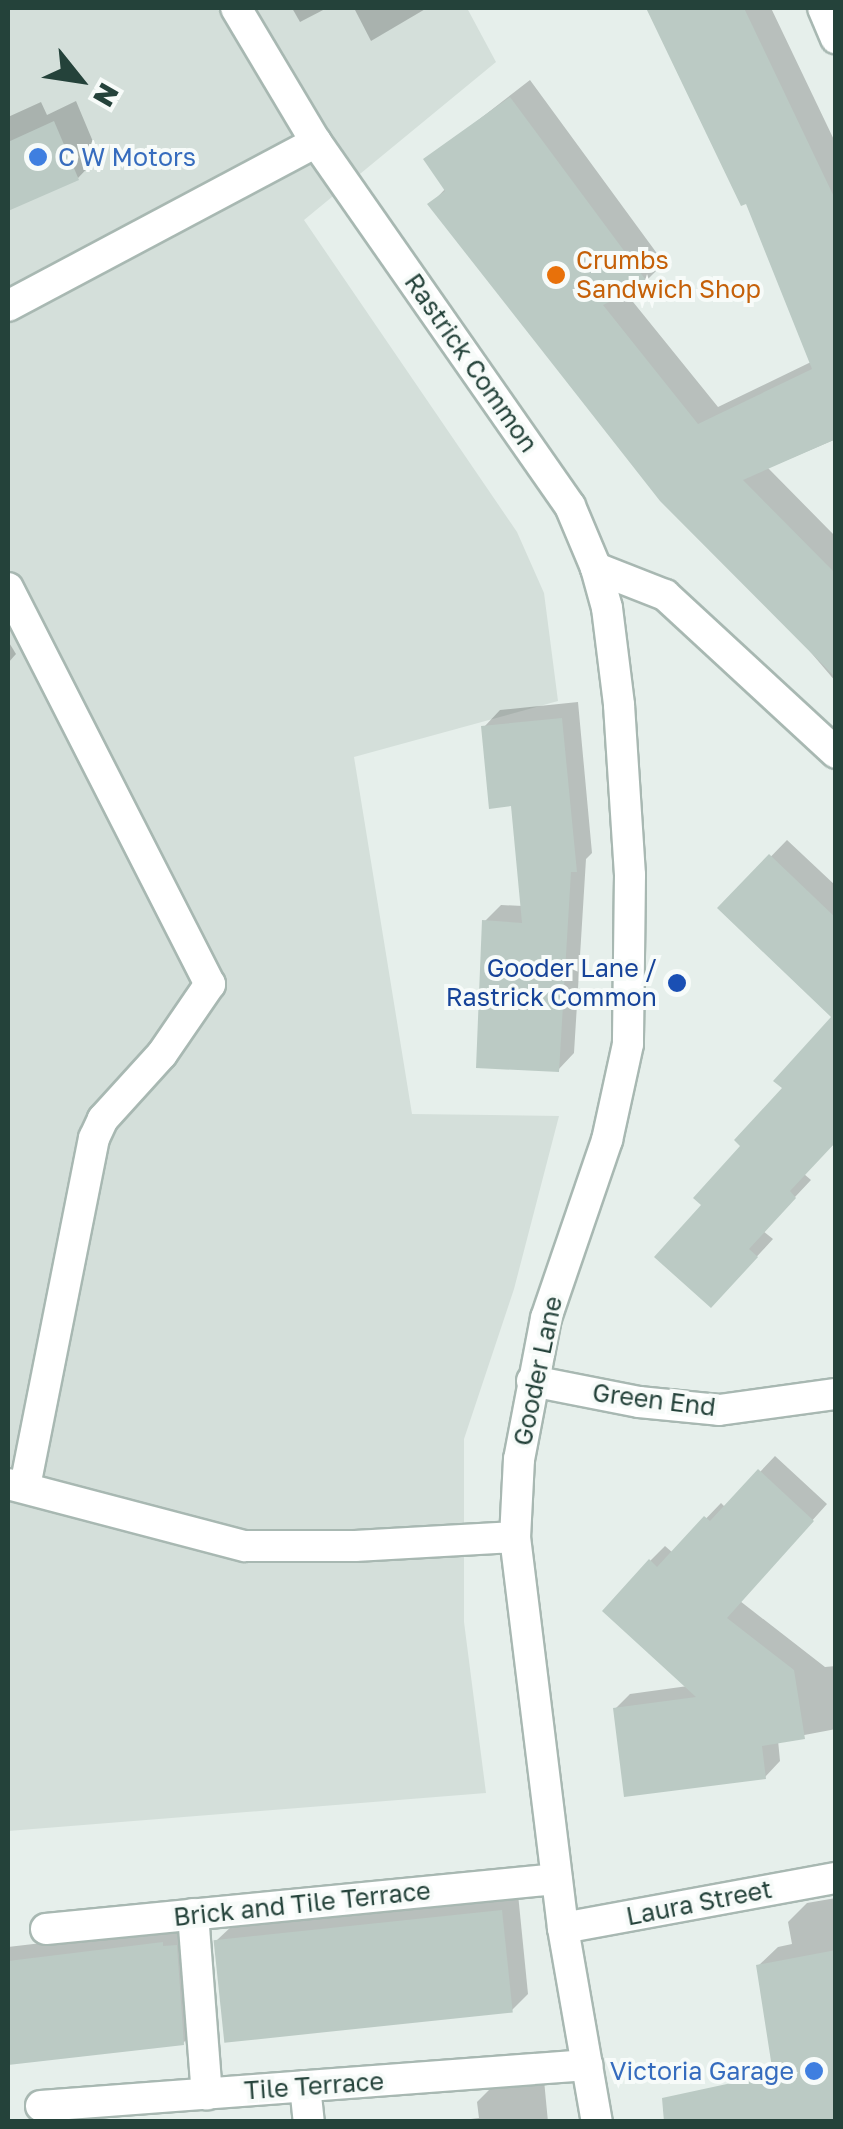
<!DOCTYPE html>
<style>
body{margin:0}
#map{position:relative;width:843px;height:2129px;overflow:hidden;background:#e6efeb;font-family:"Golos Text",sans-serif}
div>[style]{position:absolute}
.built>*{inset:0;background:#d4dfda}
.shadow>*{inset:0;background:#0003}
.building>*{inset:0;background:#bbcac4;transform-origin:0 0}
.roads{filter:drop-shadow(2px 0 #a8b8b2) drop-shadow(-2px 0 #a8b8b2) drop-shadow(0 2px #a8b8b2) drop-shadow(0 -2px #a8b8b2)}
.minor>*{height:30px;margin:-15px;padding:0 15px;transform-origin:15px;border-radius:15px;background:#fff}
.dots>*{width:28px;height:28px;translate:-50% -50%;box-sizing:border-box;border:5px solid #f7fbf9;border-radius:50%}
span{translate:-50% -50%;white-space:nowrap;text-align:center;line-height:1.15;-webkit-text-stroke:8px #f7fbf9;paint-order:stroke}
.shop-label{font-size:25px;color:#366cbe}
.left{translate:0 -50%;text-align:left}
.right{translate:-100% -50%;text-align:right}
.food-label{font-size:25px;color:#c56008}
.street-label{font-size:25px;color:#24423a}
.transit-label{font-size:25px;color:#164399}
.frame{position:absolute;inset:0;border:10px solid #24423a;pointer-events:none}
.north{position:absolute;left:30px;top:30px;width:100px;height:100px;-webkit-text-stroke:8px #f7fbf9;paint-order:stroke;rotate:120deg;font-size:28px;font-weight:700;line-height:40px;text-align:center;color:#24423a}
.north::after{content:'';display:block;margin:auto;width:35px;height:45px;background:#24423a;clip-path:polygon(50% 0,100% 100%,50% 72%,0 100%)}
</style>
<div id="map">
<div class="built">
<i style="clip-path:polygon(8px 8px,467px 8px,496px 62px,304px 220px,517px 532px,544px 593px,558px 701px,354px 757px,412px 1114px,559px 1116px,514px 1289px,464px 1439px,464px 1622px,486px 1793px,8px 1831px)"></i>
</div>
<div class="shadow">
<i style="clip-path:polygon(292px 8px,327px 8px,300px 22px)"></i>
<i style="clip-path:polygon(354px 8px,427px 8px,371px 41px)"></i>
<i style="clip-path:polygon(648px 8px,771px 8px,836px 144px,836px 439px,768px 468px,836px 537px,836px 682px,430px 205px,446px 188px,427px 160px,530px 80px,664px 263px,646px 281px,625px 292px,718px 407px,811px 362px,747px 200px,742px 202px)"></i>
<i style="clip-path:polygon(76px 101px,99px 156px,78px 178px,8px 208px,8px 117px,41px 102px,47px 115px)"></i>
<i style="clip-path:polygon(8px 641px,16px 654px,8px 663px)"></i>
<i style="clip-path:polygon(578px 702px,592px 853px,586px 859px,574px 1053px,558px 1070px,485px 921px,501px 905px,523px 906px,514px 803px,484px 727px,500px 710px)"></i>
<i style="clip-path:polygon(787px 840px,836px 886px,836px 1140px,804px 1174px,811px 1180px,763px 1231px,773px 1239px,727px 1289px,743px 1146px,835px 1017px,721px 908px)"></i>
<i style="clip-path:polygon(775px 1456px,827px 1504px,740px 1601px,825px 1667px,836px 1666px,836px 1729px,778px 1740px,780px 1761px,765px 1777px,615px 1709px,630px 1694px,688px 1686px,650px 1561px,665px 1546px,673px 1553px,721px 1503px,726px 1508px)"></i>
<i style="clip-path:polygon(518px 1894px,528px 1994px,512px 2010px,216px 1941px,233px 1925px)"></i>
<i style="clip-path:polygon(836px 1898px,836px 2122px,751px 2080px,774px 2061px,758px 1966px,778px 1947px,792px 1944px,788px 1922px,807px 1903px)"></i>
<i style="clip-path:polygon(178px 1927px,179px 1931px,192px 1930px,200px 2026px,183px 2043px,8px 2063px,8px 1947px)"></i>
<i style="clip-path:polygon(544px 2080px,548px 2122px,446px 2122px,479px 2118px,477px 2102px,494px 2085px)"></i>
</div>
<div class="building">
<i style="clip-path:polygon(646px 8px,744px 8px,836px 201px,836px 439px,743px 480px,836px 574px,836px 678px,660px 501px,427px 204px,445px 191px,423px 159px,510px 97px,648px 283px,603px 305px,698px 424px,812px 369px,746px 204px,741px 206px)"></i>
<i style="clip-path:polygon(54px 121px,79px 180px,8px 211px,8px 142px)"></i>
<i style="clip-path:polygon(562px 718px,577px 872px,571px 872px,559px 1072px,476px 1068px,482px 920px,522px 923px,511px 806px,489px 809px,481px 726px)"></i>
<i style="clip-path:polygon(769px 854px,836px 918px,836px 1142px,790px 1191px,796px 1198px,749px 1249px,758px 1257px,711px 1308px,654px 1257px,701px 1205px,693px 1198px,740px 1146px,734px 1140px,782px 1088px,773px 1081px,831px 1017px,717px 908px)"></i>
<i style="clip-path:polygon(758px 1469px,814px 1521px,727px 1618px,794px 1670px,805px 1739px,762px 1746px,766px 1779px,624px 1797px,613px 1708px,696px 1697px,602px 1611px,649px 1559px,657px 1567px,704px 1516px,710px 1521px)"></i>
<i style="left:502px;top:1910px;width:103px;height:290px;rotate:84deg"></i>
<i style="clip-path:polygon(163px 1942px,163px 1946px,177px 1945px,184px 2045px,8px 2065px,8px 1961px)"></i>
<i style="clip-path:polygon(836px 1950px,836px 2122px,664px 2122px,662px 2098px,773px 2074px,756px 1965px)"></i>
</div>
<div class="roads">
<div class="minor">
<i style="left:236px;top:8px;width:156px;rotate:59.2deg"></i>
<i style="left:316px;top:142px;width:444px;rotate:55.1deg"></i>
<i style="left:570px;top:506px;width:67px;rotate:67.2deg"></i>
<i style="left:596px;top:568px;width:41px;rotate:74.6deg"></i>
<i style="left:607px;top:608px;width:98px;rotate:82.9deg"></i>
<i style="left:619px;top:705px;width:170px;rotate:86.3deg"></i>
<i style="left:630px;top:875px;width:169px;rotate:90.7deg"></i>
<i style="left:628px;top:1044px;width:98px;rotate:102.3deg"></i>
<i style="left:607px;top:1140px;width:188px;rotate:108.9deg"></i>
<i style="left:546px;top:1318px;width:144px;rotate:100.8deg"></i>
<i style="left:519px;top:1459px;width:78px;rotate:92.9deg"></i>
<i style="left:515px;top:1537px;width:394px;rotate:83deg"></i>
<i style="left:563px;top:1928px;width:197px;rotate:80.1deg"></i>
<i style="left:823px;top:8px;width:33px;rotate:67deg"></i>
<i style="left:8px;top:306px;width:349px;rotate:-28deg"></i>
<i style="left:596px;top:568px;width:74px;rotate:21.4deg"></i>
<i style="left:665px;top:595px;width:233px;rotate:42.7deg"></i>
<i style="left:8px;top:588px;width:445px;rotate:63deg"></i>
<i style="left:210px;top:984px;width:85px;rotate:124.4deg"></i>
<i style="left:162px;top:1054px;width:88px;rotate:132.2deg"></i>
<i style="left:103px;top:1119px;width:21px;rotate:115deg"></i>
<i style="left:94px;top:1138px;width:356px;rotate:101.2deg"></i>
<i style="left:532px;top:1381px;width:109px;rotate:11.1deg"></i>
<i style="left:639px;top:1402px;width:80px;rotate:5.7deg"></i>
<i style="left:719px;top:1410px;width:118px;rotate:-7.8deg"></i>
<i style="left:8px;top:1484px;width:245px;rotate:14.7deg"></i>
<i style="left:245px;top:1546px;width:110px"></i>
<i style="left:355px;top:1546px;width:160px;rotate:-3.2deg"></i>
<i style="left:193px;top:1914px;width:181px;rotate:85.6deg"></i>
<i style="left:563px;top:1928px;width:278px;rotate:-10.4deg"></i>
<i style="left:46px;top:1929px;width:513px;rotate:-5.59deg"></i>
<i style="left:305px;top:2086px;width:36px;rotate:84deg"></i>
<i style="left:41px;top:2106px;width:548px;rotate:-4.29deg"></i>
</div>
</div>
<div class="dots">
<i style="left:38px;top:157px;background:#3f7fe0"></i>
<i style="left:556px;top:275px;background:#e8710a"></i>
<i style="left:677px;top:983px;background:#1a4fb4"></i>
<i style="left:814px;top:2071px;background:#3f7fe0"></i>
</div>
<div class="shop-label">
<span class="left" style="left:58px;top:157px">C W Motors</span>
<span class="right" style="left:794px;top:2071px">Victoria Garage</span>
</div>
<div class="food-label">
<span class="left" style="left:576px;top:275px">Crumbs<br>Sandwich Shop</span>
</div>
<div class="street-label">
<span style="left:471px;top:363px;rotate:55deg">Rastrick Common</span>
<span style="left:538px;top:1371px;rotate:-78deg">Gooder Lane</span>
<span style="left:654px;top:1400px;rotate:7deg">Green End</span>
<span style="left:699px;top:1903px;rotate:-11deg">Laura Street</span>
<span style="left:302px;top:1904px;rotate:-6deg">Brick and Tile Terrace</span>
<span style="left:314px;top:2086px;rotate:-4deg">Tile Terrace</span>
</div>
<div class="transit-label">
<span class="right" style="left:657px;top:983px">Gooder Lane /<br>Rastrick Common</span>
</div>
<div class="frame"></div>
<div class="north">N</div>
</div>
